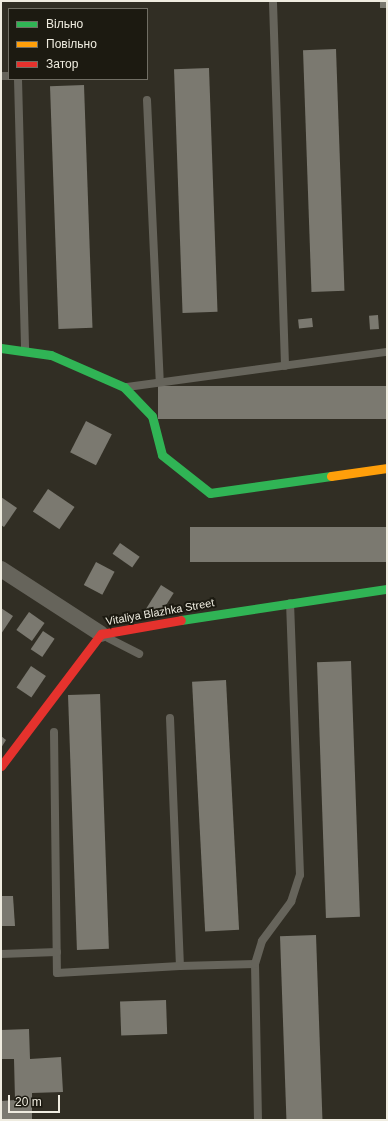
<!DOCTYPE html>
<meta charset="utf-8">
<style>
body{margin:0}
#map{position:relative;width:388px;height:1121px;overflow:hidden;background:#312e24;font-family:Arial,sans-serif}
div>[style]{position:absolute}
.building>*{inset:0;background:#7b7970;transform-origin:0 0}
.lane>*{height:8px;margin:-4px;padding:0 4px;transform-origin:4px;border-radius:4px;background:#66645b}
.street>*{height:16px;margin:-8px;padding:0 8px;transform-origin:8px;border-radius:8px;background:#66645b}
.fast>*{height:9px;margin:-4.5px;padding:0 4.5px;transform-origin:4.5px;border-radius:4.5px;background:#30b455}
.slow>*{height:9px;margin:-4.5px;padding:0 4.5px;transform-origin:4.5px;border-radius:4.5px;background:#ff9f0a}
.jam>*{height:9px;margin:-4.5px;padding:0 4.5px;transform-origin:4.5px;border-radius:4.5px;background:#e5322d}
span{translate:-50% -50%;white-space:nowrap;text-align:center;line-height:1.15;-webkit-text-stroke:4px #1c1a11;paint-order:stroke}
.street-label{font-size:11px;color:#efece0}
.frame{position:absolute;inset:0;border:2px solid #efece0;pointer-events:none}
.legend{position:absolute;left:8px;top:8px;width:140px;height:72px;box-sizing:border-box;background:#1c1a11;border:1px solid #706e64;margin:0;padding:5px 7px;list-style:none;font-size:12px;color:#efece0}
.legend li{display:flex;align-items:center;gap:8px;height:20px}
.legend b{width:20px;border:1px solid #706e64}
.scale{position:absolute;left:8px;top:1095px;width:52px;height:18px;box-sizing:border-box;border:2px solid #efece0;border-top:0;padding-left:5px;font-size:12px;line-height:14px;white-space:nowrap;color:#efece0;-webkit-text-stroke:3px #1c1a11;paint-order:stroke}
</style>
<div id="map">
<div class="building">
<i style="left:380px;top:1px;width:7px;height:7px"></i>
<i style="left:336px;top:49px;width:242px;height:33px;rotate:88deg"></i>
<i style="left:209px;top:68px;width:244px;height:35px;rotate:88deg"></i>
<i style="left:84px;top:85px;width:243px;height:34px;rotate:88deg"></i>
<i style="left:378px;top:315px;width:14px;height:9px;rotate:86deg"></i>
<i style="left:312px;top:318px;width:9px;height:14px;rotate:84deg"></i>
<i style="left:387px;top:386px;width:33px;height:229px;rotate:90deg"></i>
<i style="left:86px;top:421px;width:29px;height:35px;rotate:27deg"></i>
<i style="left:48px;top:489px;width:32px;height:27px;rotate:34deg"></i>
<i style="clip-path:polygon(1px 497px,17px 508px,4px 527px,1px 525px)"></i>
<i style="left:387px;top:527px;width:35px;height:197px;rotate:90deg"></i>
<i style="left:120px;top:543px;width:24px;height:13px;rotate:35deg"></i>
<i style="left:96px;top:562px;width:21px;height:26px;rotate:28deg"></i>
<i style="left:161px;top:585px;width:15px;height:29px;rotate:32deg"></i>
<i style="clip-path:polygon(1px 608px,13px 616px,1px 634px)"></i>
<i style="left:29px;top:612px;width:19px;height:22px;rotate:35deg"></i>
<i style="left:43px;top:631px;width:14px;height:22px;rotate:34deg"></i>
<i style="left:351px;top:661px;width:256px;height:34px;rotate:88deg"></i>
<i style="left:31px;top:666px;width:18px;height:26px;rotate:34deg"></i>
<i style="left:226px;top:680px;width:250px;height:34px;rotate:87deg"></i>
<i style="left:100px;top:694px;width:255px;height:32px;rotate:88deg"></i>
<i style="clip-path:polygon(1px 736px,6px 740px,1px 748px)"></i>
<i style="clip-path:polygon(1px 896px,13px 896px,15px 926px,1px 926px)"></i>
<i style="left:316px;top:935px;width:185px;height:36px;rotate:88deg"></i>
<i style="left:166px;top:1000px;width:34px;height:46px;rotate:88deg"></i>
<i style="clip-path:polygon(29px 1029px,30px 1059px,61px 1057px,63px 1092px,32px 1093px,32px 1120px,1px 1120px,1px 1101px,15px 1100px,14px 1059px,1px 1059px,1px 1030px)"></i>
</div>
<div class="lane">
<i style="left:273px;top:3px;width:363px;rotate:88.1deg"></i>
<i style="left:1px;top:76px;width:8px"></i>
<i style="left:18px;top:79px;width:271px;rotate:88.5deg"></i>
<i style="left:147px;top:100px;width:282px;rotate:87.4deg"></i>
<i style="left:127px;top:387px;width:262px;rotate:-7.7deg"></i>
<i style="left:108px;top:638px;width:35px;rotate:27deg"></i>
<i style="left:170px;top:718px;width:248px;rotate:87.7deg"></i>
<i style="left:54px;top:732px;width:241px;rotate:89.3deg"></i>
<i style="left:57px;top:973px;width:123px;rotate:-3.3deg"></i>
<i style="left:180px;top:966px;width:75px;rotate:-1.5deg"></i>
<i style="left:1px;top:954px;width:56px;rotate:-2deg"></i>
<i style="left:258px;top:1120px;width:156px;rotate:-91.1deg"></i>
<i style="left:255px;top:964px;width:24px;rotate:-73deg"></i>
<i style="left:262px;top:941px;width:49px;rotate:-53.4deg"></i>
<i style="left:291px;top:902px;width:28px;rotate:-72deg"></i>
<i style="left:300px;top:875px;width:272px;rotate:-92.1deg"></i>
</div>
<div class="street">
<i style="left:1px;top:569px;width:119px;rotate:33deg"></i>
</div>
<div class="fast">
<i style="left:1px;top:348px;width:50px;rotate:8deg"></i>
<i style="left:51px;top:355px;width:80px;rotate:23.7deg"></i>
<i style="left:124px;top:387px;width:40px;rotate:46deg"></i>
<i style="left:152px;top:416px;width:40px;rotate:75.6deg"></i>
<i style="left:162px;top:455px;width:61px;rotate:38.4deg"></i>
<i style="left:210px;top:493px;width:122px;rotate:-8deg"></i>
<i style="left:181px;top:620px;width:208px;rotate:-8.6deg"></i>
</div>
<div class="slow">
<i style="left:331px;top:476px;width:57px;rotate:-8.1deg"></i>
</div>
<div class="jam">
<i style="left:1px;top:766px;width:166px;rotate:-52.9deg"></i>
<i style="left:101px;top:634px;width:81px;rotate:-9.9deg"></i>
</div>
<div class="street-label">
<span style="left:160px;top:612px;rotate:-10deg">Vitaliya Blazhka Street</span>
</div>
<div class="frame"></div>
<ul class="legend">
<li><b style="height:5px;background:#30b455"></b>Вільно</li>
<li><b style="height:5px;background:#ff9f0a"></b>Повільно</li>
<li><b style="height:5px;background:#e5322d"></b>Затор</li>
</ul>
<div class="scale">20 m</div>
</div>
